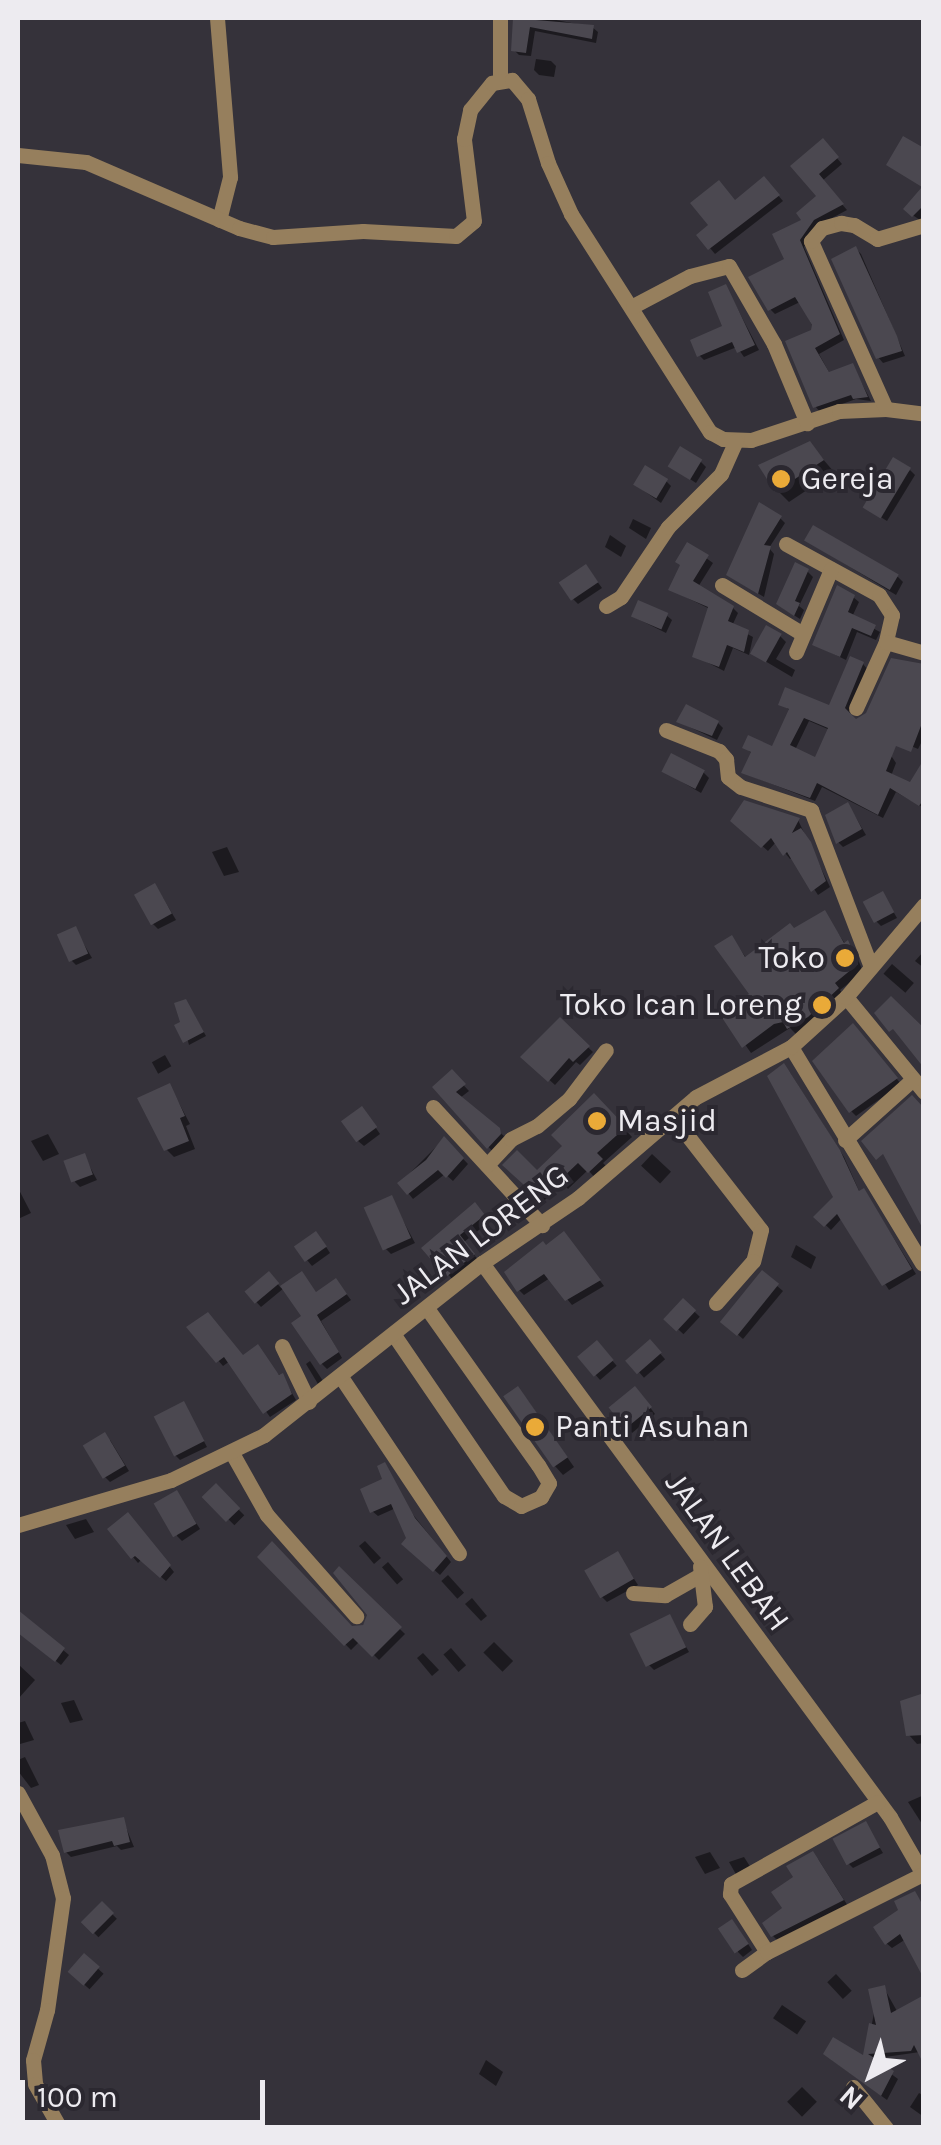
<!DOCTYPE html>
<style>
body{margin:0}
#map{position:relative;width:941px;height:2145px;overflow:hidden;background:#35323a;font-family:Karla,sans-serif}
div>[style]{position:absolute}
.shadow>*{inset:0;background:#0007;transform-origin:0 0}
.building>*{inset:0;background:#4b4850;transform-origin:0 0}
.minor>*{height:15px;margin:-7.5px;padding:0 7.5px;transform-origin:7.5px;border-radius:7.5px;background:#967f5d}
.dots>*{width:28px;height:28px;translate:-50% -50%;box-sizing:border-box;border:5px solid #2b2830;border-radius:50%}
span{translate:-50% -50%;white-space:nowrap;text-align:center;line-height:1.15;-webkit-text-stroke:8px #2b2830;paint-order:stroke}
.poi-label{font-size:32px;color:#edebf0}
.left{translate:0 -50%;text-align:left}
.right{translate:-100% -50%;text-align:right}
.street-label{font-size:32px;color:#edebf0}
.frame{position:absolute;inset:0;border:20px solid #edebf0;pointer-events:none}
.north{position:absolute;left:821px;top:2025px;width:100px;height:100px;-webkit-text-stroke:8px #2b2830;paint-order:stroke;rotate:221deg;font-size:28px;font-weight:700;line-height:40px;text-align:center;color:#edebf0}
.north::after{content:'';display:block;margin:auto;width:35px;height:45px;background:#edebf0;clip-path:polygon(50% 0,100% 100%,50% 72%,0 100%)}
.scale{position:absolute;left:20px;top:2080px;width:245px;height:45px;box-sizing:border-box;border:5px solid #edebf0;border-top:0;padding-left:12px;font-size:30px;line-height:35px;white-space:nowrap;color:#edebf0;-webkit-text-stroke:8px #2b2830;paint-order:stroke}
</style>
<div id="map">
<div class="shadow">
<i style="clip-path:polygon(513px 18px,546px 18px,592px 27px,598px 32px,596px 43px,535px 31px,531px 56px,519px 55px,514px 50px)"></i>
<i style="clip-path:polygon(536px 59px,551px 61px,556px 66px,554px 77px,539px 75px,534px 70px)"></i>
<i style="clip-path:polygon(823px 142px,842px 164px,822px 181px,847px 210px,819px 225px,804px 247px,844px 340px,819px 354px,830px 374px,852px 365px,871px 401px,856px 399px,820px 412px,815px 406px,815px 331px,800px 302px,775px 314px,770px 309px,787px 260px,819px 196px,793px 166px)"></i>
<i style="clip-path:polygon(764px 179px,783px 201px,715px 254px,699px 235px)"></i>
<i style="clip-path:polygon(924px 189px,924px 216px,920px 220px,911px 214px)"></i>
<i style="clip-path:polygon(856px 249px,861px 254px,905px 356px,883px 363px,878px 357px)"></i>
<i style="clip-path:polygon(726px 287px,759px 350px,744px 357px,737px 347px,704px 360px,699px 355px,725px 327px)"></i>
<i style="clip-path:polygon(810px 444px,834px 472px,789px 502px,777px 490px)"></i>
<i style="clip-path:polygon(700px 461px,706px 467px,696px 483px,676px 470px)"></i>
<i style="clip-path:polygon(910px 470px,915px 475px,887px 521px,871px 511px)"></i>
<i style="clip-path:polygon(666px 481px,671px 486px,661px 503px,636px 485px)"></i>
<i style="clip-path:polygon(780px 518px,785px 523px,769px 548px,774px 554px,764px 597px,734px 579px)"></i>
<i style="clip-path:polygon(633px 519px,651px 528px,646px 539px,629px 528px)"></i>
<i style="clip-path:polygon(610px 535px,626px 546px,621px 557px,605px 547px)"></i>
<i style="clip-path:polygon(806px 540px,898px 577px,903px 582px,896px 595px)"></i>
<i style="clip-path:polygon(688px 545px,713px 563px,698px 587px,733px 608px,738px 613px,732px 626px,753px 637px,749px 655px,733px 648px,724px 671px,695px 656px,710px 609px,671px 590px)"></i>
<i style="clip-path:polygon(807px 571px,813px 577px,799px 606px,804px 610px,800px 619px,784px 609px)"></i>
<i style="clip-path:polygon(591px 573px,602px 588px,578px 604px,573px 599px)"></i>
<i style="clip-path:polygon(853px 597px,859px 602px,852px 617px,880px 632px,876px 640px,857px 632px,846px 660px,815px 645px)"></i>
<i style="clip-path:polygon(666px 615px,672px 620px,666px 633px,634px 617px)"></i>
<i style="clip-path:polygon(780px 636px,786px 642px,776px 659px,795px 670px,792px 677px,755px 655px)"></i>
<i style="clip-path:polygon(evenodd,863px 664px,868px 670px,849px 711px,854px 721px,868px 715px,924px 671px,924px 737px,918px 749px,874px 730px,896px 763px,891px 776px,911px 785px,924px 778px,924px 808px,896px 792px,883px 818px,822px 787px,815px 801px,744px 773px,753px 754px,745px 748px,773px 749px,791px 711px,781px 704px,830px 709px,863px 664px,809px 721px,830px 730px,816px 760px,795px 750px,809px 721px)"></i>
<i style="clip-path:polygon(679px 722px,718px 723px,723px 728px,717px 740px)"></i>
<i style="clip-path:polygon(665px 772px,703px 772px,709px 778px,701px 793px)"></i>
<i style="clip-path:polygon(852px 811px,866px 835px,843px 847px,838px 842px)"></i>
<i style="clip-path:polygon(798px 820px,830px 887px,818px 895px,793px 857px,790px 859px,776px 842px,768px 851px,733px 821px)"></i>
<i style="clip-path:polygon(227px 847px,239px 872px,224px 876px,212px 852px)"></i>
<i style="clip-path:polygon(159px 891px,176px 920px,158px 929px,153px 924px)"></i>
<i style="clip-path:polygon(883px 894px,897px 918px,881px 926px,876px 921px)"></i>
<i style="clip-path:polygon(824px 913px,846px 945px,854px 949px,863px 972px,840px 990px,844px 996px,796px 1034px,790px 1028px,751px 1053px,723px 1013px,753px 994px,732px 938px,747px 959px)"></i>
<i style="clip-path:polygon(75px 929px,92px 958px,76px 965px,71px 960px)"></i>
<i style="clip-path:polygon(924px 951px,924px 968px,915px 961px)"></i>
<i style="left:892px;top:964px;width:29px;height:13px;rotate:41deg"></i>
<i style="clip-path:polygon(189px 1006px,206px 1036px,189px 1045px,183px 1023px)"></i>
<i style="clip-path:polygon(560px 1021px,593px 1052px,580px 1065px,576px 1062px,555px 1085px,524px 1057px)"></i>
<i style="clip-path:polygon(858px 1031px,901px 1084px,856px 1116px,851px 1111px)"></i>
<i style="left:165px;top:1055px;width:13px;height:15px;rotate:61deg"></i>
<i style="clip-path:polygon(789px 1071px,844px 1157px,860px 1193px,868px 1197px,916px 1274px,889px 1290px,842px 1218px,831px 1230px,817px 1217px,836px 1197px)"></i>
<i style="clip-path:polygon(452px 1073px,469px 1091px,460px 1098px,504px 1136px,493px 1152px,436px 1087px)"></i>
<i style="clip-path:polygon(170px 1086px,190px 1124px,186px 1126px,195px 1149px,174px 1157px,166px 1149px)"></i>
<i style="clip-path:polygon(594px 1096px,632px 1137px,603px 1163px,609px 1169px,597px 1180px,588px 1170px,568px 1189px,562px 1182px,544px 1201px,506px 1165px,537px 1173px,565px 1146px)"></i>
<i style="clip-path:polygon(367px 1115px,380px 1134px,364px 1146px,358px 1141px)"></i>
<i style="clip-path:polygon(48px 1134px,59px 1154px,43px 1161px,31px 1141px)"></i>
<i style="clip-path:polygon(444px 1139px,468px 1164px,453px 1181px,445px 1174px,413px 1199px,400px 1183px)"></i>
<i style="left:652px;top:1154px;width:26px;height:16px;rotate:43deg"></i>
<i style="clip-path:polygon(84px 1156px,97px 1180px,80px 1187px,75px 1182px)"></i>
<i style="clip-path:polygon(18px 1188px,31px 1213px,18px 1219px)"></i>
<i style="clip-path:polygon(391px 1198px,415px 1243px,391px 1254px,386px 1249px)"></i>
<i style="clip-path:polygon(481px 1212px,489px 1222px,464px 1242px,479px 1261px,454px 1281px,424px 1248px)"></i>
<i style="clip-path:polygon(321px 1239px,330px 1253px,312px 1266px,307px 1260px)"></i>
<i style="clip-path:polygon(569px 1239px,604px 1286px,572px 1305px,550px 1278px,524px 1295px,519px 1290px,546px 1248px)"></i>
<i style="clip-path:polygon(796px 1245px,816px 1257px,811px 1269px,791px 1257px)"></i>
<i style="clip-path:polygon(269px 1274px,281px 1288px,302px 1274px,317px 1294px,341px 1287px,351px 1300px,321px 1321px,342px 1358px,327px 1369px,322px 1364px,304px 1317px,284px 1288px,261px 1307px,247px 1292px)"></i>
<i style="clip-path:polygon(763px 1274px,783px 1291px,743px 1339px,729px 1327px)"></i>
<i style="left:683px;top:1301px;width:23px;height:24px;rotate:43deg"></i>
<i style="clip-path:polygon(190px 1328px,282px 1376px,296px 1400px,270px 1417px,230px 1361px,223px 1366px)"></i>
<i style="left:650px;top:1342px;width:23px;height:28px;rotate:49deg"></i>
<i style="left:597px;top:1343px;width:30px;height:22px;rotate:49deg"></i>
<i style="clip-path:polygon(310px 1361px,323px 1381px,318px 1384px,306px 1364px)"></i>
<i style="clip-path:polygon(640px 1394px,655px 1414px,632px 1433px,611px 1408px)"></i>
<i style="clip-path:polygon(526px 1398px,574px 1467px,563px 1475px,555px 1466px)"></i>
<i style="clip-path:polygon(184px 1404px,207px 1447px,180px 1460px,175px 1455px)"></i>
<i style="clip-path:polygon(110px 1440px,129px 1471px,110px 1482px,105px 1477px)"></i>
<i style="clip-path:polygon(386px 1481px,451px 1562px,440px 1575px,404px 1543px,409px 1538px,396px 1508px,378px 1516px,372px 1511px)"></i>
<i style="left:216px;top:1487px;width:40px;height:14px;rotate:45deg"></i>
<i style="clip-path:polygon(181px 1499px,200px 1529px,182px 1541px,177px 1536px)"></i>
<i style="clip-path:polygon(86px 1519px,94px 1532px,75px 1539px,66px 1525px)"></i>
<i style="clip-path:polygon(133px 1521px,174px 1572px,166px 1581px,141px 1560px,138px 1563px,110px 1530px)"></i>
<i style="clip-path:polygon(365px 1541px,381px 1558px,374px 1564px,359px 1546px)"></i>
<i style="clip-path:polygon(618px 1554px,638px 1585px,607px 1602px,602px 1597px)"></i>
<i style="clip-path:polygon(260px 1557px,347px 1626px,360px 1630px,370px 1613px,339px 1570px,405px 1634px,379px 1660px,360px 1641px,351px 1650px)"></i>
<i style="left:388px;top:1562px;width:23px;height:8px;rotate:49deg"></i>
<i style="left:448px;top:1575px;width:24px;height:9px;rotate:48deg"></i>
<i style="clip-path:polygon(472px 1598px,487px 1616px,481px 1621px,465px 1604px)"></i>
<i style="clip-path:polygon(18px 1612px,69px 1655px,61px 1665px,18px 1631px)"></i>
<i style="clip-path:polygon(669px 1617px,689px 1652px,654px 1670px,649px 1665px)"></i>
<i style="left:494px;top:1642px;width:27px;height:15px;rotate:45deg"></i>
<i style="left:451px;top:1648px;width:23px;height:10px;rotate:49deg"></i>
<i style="clip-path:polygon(423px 1653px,439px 1670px,432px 1676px,417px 1658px)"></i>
<i style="clip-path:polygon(18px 1664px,35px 1680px,18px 1699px)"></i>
<i style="clip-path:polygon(924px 1696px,924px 1743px,917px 1744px,909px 1735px)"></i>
<i style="clip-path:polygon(74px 1700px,83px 1720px,70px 1723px,61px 1703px)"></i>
<i style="clip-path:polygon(25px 1721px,34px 1740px,20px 1744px,18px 1723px)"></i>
<i style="clip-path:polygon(25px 1757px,39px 1785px,31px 1788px,18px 1771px,18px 1760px)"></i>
<i style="clip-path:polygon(924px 1795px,924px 1827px,908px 1802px)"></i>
<i style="clip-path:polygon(123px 1820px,134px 1847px,121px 1850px,117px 1846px,71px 1857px,66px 1852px)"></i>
<i style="clip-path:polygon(866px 1825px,883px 1853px,853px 1868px,848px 1863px)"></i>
<i style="clip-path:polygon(710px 1852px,720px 1868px,705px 1874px,695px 1857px)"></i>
<i style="clip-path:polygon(744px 1857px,751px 1868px,737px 1876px,729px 1862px)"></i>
<i style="clip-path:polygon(818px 1859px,848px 1906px,778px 1941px,773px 1936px)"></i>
<i style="clip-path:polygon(919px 1899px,924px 1906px,924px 1973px,906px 1939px,892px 1948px,886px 1943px)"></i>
<i style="left:102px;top:1904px;width:21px;height:26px;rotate:45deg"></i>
<i style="clip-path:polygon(737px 1927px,752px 1950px,743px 1957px,738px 1952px)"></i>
<i style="left:85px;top:1957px;width:25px;height:21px;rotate:42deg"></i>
<i style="left:836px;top:1974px;width:23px;height:12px;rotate:47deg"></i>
<i style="clip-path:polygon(884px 1988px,920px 2052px,871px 2059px,898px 2079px,887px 2100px,832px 2060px,865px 2059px,875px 2008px)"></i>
<i style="left:782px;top:2005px;width:29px;height:16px;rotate:34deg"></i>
<i style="clip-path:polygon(486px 2060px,503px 2072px,496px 2086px,479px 2074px)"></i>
<i style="left:802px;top:2087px;width:21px;height:21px;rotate:45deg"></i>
<i style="clip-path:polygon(919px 2093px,924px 2096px,924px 2117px,910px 2107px)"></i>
</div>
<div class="building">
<i style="clip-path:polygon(513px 18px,594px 25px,592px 39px,530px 27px,526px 53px,511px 51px)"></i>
<i style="clip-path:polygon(903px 136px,924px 148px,924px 205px,912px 217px,903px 209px,922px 187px,886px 165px)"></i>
<i style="clip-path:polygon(823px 138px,839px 157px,819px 174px,844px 204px,814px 220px,800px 240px,840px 334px,815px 348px,829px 372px,853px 363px,868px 397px,853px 399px,851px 395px,813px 408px,785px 341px,811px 330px,812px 325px,795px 297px,768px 311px,748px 277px,784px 259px,772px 234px,801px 220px,796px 213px,816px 196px,790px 166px)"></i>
<i style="clip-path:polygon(764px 176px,780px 195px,708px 250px,696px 235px,708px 225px,690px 203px,719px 180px,735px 200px)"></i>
<i style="clip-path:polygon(856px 246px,897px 336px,902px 351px,876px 359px,831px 259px)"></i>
<i style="clip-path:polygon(726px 284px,755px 345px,737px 353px,732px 342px,697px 357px,690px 340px,722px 326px,708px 292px)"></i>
<i style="clip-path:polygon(810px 441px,824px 460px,775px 492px,758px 465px)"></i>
<i style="left:680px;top:446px;width:26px;height:24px;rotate:31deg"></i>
<i style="left:893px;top:457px;width:21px;height:59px;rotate:31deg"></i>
<i style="left:645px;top:465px;width:27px;height:23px;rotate:31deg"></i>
<i style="clip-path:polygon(759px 502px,782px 516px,764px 545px,771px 546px,758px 594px,726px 575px)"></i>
<i style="left:813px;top:525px;width:99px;height:18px;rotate:30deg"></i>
<i style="clip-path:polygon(687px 542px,709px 555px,693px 581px,734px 606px,728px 621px,749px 630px,744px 652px,727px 645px,719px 667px,692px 657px,708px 607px,668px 590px,680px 565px,675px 562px)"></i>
<i style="clip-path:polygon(795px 562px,809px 569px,795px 601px,800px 603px,794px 616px,776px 604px)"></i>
<i style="left:586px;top:564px;width:22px;height:33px;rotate:56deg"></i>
<i style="clip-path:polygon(837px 585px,855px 595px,848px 612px,876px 625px,871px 636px,852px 628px,840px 657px,812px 645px)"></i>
<i style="left:638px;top:600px;width:33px;height:18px;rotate:23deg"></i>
<i style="left:766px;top:625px;width:18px;height:33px;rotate:29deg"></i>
<i style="clip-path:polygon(evenodd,850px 656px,864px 662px,845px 708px,856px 719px,866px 713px,891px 658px,924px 664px,924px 718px,911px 752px,896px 746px,886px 771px,910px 782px,924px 759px,924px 799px,919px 806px,890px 788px,878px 815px,817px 783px,810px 798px,741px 773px,751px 752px,742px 748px,748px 735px,772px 746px,789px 709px,778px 705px,785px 687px,829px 705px,850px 656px,804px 718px,828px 728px,815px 757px,790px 745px,804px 718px)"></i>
<i style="clip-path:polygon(686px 704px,719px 721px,712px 736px,676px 722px)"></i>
<i style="left:671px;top:753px;width:38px;height:21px;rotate:27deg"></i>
<i style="clip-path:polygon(744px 800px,800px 818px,792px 833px,801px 828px,811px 842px,826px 881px,811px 892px,787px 852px,783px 856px,771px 838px,761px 848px,730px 821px)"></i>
<i style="clip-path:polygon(848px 802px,862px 829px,836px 844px,825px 815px)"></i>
<i style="left:155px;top:883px;width:35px;height:24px;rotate:61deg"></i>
<i style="left:883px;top:891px;width:24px;height:23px;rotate:62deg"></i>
<i style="clip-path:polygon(825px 910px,844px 943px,848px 940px,858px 964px,835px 983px,839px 988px,808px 1017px,787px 1029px,783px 1022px,774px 1024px,742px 1048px,719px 1013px,749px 994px,714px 946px,732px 935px,745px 957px,790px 923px,794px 928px)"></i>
<i style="left:76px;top:926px;width:30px;height:21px;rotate:66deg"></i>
<i style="clip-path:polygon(891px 996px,924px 1028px,924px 1068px,893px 1029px,889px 1032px,874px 1013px)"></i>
<i style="clip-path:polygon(186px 999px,204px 1032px,183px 1043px,174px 1025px,180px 1022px,174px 1003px)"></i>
<i style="clip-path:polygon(560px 1017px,590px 1046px,573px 1062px,569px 1058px,548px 1082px,520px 1057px)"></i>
<i style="clip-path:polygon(853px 1023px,898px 1078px,849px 1113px,812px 1061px)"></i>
<i style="clip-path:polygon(784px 1063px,840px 1150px,859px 1191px,864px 1188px,912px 1269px,882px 1286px,837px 1214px,824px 1227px,813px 1217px,833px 1197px,767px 1076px)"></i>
<i style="clip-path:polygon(452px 1069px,466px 1084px,456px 1092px,500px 1128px,501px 1134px,487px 1149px,432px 1087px)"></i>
<i style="clip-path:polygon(170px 1083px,185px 1116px,180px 1118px,189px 1141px,164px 1151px,137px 1098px)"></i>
<i style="clip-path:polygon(594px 1093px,626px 1127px,597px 1153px,603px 1159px,588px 1173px,578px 1163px,558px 1182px,552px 1176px,534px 1194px,502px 1165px,517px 1150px,537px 1170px,562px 1146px,551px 1135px)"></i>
<i style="clip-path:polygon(912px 1095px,924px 1108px,924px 1231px,883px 1154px,876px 1160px,861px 1141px)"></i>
<i style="left:362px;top:1106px;width:26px;height:26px;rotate:54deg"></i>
<i style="clip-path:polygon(444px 1136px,464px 1158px,446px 1178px,438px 1170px,407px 1195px,397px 1183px,426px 1160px)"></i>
<i style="left:85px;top:1153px;width:23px;height:23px;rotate:70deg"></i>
<i style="left:392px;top:1195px;width:47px;height:31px;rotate:66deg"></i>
<i style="clip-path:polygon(475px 1202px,485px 1215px,460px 1235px,475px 1254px,446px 1277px,421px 1248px)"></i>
<i style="left:316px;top:1231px;width:19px;height:27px;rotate:55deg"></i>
<i style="clip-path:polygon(564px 1231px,601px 1280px,565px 1301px,544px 1274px,517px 1292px,504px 1272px,543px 1241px,546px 1245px)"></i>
<i style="left:762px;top:1270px;width:22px;height:67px;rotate:39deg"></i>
<i style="left:269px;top:1271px;width:16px;height:32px;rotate:50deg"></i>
<i style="clip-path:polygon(302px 1271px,316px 1292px,336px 1278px,347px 1294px,317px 1315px,339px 1352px,320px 1365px,291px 1323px,301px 1316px,280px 1286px)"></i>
<i style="left:683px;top:1298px;width:18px;height:29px;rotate:43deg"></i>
<i style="clip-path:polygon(208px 1312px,243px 1355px,258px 1344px,279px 1375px,283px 1373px,292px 1394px,263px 1414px,224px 1357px,216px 1363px,186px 1327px)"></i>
<i style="left:650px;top:1339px;width:18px;height:33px;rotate:49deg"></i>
<i style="left:597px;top:1340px;width:26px;height:26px;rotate:50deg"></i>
<i style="left:518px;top:1386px;width:87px;height:18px;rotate:55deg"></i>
<i style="left:635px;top:1386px;width:27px;height:34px;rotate:51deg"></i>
<i style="left:184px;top:1401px;width:45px;height:34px;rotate:63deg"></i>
<i style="left:105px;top:1432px;width:39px;height:26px;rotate:59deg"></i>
<i style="clip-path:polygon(385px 1462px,415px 1518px,447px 1556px,433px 1572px,401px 1544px,406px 1538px,391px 1504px,370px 1513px,360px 1489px,382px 1479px,377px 1466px)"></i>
<i style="left:216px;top:1483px;width:35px;height:20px;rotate:46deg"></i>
<i style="left:177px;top:1490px;width:39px;height:27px;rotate:60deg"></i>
<i style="clip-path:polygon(128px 1512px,171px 1565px,160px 1578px,135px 1556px,131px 1559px,107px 1529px)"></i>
<i style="clip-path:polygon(272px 1541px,352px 1626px,363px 1625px,367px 1615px,333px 1573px,339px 1566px,402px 1627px,372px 1657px,353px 1638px,344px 1646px,257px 1557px)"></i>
<i style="left:618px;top:1551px;width:32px;height:39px;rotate:60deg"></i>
<i style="clip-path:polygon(18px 1610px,65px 1648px,55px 1662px,18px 1633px)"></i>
<i style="left:670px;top:1614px;width:37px;height:45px;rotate:64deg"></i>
<i style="clip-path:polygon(924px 1693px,924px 1735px,906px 1736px,900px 1701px)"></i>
<i style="clip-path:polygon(124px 1817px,130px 1842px,114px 1846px,112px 1841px,64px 1853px,58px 1830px)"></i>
<i style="left:866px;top:1821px;width:30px;height:38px;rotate:62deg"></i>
<i style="clip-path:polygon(813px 1851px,844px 1900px,771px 1937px,762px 1923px,782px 1908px,771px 1892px,793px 1877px,786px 1866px)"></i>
<i style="clip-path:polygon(915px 1891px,924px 1907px,924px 1979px,900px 1934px,885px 1945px,873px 1927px,898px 1910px,894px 1901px)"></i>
<i style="left:102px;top:1901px;width:17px;height:30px;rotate:45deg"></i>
<i style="left:732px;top:1919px;width:30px;height:17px;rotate:56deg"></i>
<i style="left:84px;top:1953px;width:21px;height:25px;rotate:41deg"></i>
<i style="clip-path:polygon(885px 1985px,891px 2013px,924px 1995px,924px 2065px,914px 2045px,911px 2051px,868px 2054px,894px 2071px,881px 2096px,823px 2054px,833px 2037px,863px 2055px,869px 2023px,876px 2025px,868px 1989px)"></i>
</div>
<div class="minor">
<i style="left:217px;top:18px;width:160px;rotate:85.3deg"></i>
<i style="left:230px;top:177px;width:44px;rotate:104.3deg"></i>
<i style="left:500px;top:79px;width:61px;rotate:-90deg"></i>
<i style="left:18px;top:155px;width:68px;rotate:5.9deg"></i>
<i style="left:86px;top:162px;width:167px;rotate:23.3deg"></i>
<i style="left:239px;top:228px;width:35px;rotate:15deg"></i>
<i style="left:273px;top:237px;width:90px;rotate:-3.8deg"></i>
<i style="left:363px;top:231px;width:93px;rotate:3.1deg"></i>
<i style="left:456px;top:236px;width:23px;rotate:-40deg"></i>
<i style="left:474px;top:221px;width:83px;rotate:-97deg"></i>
<i style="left:464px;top:139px;width:30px;rotate:-78deg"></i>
<i style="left:470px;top:110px;width:35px;rotate:-51deg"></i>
<i style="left:492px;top:83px;width:20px;rotate:-9deg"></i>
<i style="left:512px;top:80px;width:25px;rotate:50deg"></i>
<i style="left:528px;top:99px;width:67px;rotate:72.6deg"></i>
<i style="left:548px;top:163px;width:56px;rotate:65.7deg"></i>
<i style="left:571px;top:214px;width:259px;rotate:57.5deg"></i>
<i style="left:710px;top:432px;width:15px;rotate:28deg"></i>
<i style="left:723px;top:439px;width:28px;rotate:2deg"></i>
<i style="left:751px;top:440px;width:93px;rotate:-18.2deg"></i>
<i style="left:839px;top:411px;width:47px;rotate:-2.4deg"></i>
<i style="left:886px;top:409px;width:38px;rotate:7deg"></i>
<i style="left:633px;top:306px;width:64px;rotate:-27.8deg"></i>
<i style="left:690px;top:276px;width:40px;rotate:-14.4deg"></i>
<i style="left:729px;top:266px;width:90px;rotate:60deg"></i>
<i style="left:774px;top:344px;width:86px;rotate:67.3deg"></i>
<i style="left:886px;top:409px;width:184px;rotate:-114.1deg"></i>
<i style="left:811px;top:241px;width:17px;rotate:-50deg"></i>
<i style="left:822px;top:228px;width:20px;rotate:-15deg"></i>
<i style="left:841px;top:223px;width:13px;rotate:9deg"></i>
<i style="left:854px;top:225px;width:27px;rotate:31deg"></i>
<i style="left:877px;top:239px;width:49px;rotate:-16.6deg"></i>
<i style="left:786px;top:544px;width:106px;rotate:28.7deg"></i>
<i style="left:879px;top:595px;width:24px;rotate:57deg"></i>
<i style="left:892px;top:615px;width:28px;rotate:103deg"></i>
<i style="left:722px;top:585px;width:95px;rotate:31.2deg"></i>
<i style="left:606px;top:606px;width:17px;rotate:-31deg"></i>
<i style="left:621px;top:597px;width:84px;rotate:-56.1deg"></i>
<i style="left:668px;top:527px;width:75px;rotate:-45deg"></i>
<i style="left:721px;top:474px;width:36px;rotate:-66deg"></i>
<i style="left:796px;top:652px;width:90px;rotate:-67.1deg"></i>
<i style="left:856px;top:708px;width:72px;rotate:-65.6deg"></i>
<i style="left:886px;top:642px;width:40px;rotate:16deg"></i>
<i style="left:666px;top:730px;width:57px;rotate:21.6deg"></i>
<i style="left:719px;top:751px;width:11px;rotate:49deg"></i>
<i style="left:726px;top:759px;width:18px;rotate:84deg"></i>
<i style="left:728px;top:777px;width:16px;rotate:38deg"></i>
<i style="left:741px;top:787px;width:74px;rotate:18.2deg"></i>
<i style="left:811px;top:810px;width:168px;rotate:69.1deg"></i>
<i style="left:846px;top:997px;width:123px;rotate:50.6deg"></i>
<i style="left:791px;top:1047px;width:253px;rotate:58.8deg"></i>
<i style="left:433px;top:1107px;width:161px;rotate:47.3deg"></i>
<i style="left:673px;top:1117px;width:143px;rotate:52.1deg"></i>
<i style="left:761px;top:1230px;width:32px;rotate:104deg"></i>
<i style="left:753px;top:1261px;width:56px;rotate:131.4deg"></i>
<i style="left:845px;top:1140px;width:91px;rotate:-41.9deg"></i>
<i style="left:487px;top:1165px;width:35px;rotate:-47deg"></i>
<i style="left:511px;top:1139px;width:29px;rotate:-27deg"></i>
<i style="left:537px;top:1126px;width:42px;rotate:-40.2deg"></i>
<i style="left:569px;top:1099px;width:61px;rotate:-52.9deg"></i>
<i style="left:482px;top:1263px;width:688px;rotate:53.63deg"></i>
<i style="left:890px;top:1817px;width:68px;rotate:60deg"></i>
<i style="left:394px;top:1335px;width:195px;rotate:55.7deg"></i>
<i style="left:504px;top:1496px;width:20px;rotate:30deg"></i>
<i style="left:521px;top:1506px;width:22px;rotate:-24deg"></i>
<i style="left:541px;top:1497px;width:16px;rotate:-60deg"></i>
<i style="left:549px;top:1483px;width:21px;rotate:-121deg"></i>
<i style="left:538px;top:1465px;width:192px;rotate:-125.3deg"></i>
<i style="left:282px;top:1346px;width:62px;rotate:64.3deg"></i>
<i style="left:341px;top:1377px;width:212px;rotate:56.2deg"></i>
<i style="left:232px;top:1453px;width:71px;rotate:60.6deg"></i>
<i style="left:267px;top:1515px;width:135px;rotate:48.6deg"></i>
<i style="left:18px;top:1525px;width:159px;rotate:-16.4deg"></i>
<i style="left:171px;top:1480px;width:103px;rotate:-25.8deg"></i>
<i style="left:264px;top:1435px;width:278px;rotate:-38.3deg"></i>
<i style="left:482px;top:1263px;width:116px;rotate:-34.1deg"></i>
<i style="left:578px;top:1198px;width:155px;rotate:-40.6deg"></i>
<i style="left:696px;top:1097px;width:107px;rotate:-27.8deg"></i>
<i style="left:791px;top:1047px;width:74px;rotate:-42.3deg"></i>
<i style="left:846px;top:997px;width:121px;rotate:-49.7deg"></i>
<i style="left:633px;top:1593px;width:32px;rotate:4deg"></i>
<i style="left:665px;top:1595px;width:40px;rotate:-29.7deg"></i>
<i style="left:690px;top:1624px;width:23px;rotate:-49deg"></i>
<i style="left:705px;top:1607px;width:41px;rotate:-97deg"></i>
<i style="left:18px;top:1793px;width:71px;rotate:61.3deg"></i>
<i style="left:52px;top:1855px;width:44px;rotate:75.7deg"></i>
<i style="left:63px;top:1898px;width:113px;rotate:98.1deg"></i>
<i style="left:47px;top:2010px;width:52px;rotate:105.6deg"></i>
<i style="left:33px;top:2060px;width:24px;rotate:85deg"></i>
<i style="left:35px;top:2084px;width:51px;rotate:60.4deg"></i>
<i style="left:767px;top:1952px;width:69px;rotate:-122.5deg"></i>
<i style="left:730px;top:1894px;width:10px;rotate:-84deg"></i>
<i style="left:731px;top:1884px;width:168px;rotate:-29.2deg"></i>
<i style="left:742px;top:1970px;width:31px;rotate:-36deg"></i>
<i style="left:767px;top:1952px;width:174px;rotate:-26.6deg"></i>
<i style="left:853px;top:2087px;width:53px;rotate:51.2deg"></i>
</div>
<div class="dots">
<i style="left:781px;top:479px;background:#eaaa38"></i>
<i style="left:845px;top:958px;background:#eaaa38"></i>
<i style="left:822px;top:1005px;background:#eaaa38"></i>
<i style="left:597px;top:1121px;background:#eaaa38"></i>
<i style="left:535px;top:1427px;background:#eaaa38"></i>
</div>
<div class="poi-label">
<span class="left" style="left:801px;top:479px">Gereja</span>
<span class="right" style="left:825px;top:958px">Toko</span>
<span class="right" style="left:802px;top:1005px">Toko Ican Loreng</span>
<span class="left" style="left:617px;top:1121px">Masjid</span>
<span class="left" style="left:555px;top:1427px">Panti Asuhan</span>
</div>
<div class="street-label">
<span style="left:481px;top:1235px;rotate:-37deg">JALAN LORENG</span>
<span style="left:727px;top:1552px;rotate:54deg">JALAN LEBAH</span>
</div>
<div class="frame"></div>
<div class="north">N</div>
<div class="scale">100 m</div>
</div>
